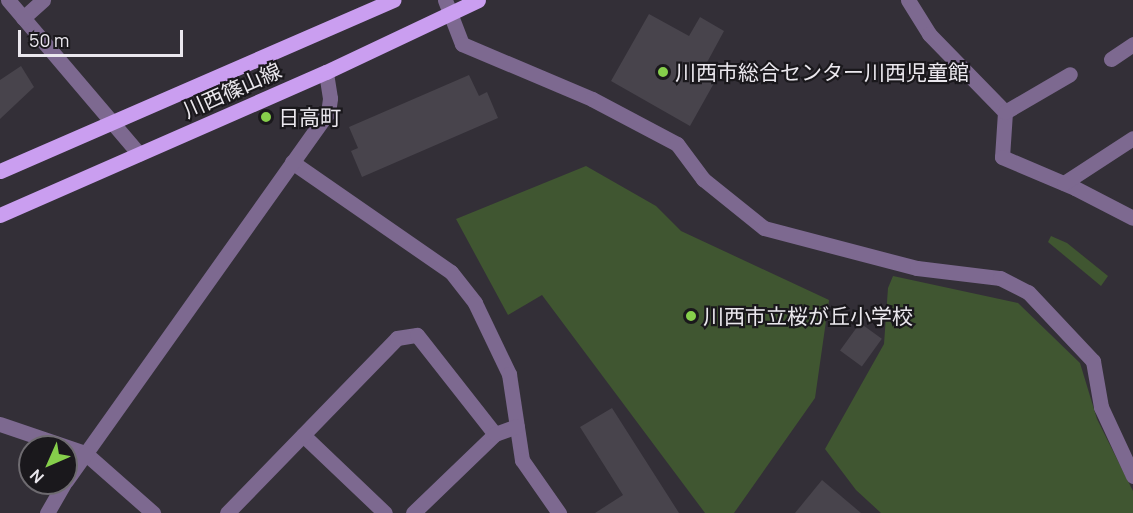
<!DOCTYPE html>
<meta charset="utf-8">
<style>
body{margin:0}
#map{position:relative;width:1133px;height:513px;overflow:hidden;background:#332f37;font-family:Manrope,"Noto Sans JP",sans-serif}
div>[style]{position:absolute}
.green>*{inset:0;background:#405631}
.building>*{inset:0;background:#48444c;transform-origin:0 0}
.minor>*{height:15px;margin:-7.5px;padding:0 7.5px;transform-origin:7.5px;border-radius:7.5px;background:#7d6990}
.major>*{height:15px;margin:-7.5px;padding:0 7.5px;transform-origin:7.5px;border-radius:7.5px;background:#ca9ef0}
.dots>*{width:16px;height:16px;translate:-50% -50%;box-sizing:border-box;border:3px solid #1a181c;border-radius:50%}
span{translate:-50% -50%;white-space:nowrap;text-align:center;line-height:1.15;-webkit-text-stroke:4.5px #1a181c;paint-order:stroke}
.poi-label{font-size:21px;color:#ebe8ee}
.left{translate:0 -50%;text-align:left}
.street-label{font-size:21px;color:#ebe8ee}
.north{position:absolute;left:18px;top:435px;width:60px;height:60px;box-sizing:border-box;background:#1a181c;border:2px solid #6e6b70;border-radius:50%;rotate:225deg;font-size:16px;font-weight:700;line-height:24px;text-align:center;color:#ebe8ee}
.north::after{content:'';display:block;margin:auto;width:21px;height:27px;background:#86cf4b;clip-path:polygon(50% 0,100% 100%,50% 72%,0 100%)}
.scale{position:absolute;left:18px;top:30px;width:165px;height:27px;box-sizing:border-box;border:3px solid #ebe8ee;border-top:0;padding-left:8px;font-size:18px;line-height:21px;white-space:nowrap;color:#ebe8ee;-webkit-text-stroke:4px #1a181c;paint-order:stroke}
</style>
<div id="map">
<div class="green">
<i style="clip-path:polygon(586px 166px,656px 206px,681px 231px,829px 300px,815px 398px,734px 513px,705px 513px,542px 295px,508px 315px,456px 219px)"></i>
<i style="clip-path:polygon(1051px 236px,1067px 243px,1108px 276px,1101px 286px,1048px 242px)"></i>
<i style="clip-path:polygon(893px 276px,1018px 303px,1080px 363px,1097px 419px,1133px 491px,1133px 513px,881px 513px,856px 490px,825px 449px,884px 344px,888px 288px)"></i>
</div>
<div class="building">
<i style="clip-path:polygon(649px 14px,689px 36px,700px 17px,724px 31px,704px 68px,718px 76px,690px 126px,611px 81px)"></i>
<i style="clip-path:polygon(21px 66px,34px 87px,0 119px,0 80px)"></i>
<i style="clip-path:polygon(469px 75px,479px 96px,487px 92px,498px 118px,362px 177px,351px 151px,358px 148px,349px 127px)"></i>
<i style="left:860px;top:323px;width:27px;height:34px;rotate:36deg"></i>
<i style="clip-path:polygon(612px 408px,679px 513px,595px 513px,623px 495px,580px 427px)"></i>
<i style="clip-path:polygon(822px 480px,861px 513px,795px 513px)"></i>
</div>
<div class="minor">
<i style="left:8px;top:0;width:202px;rotate:49.6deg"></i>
<i style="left:445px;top:0;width:47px;rotate:68.9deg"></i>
<i style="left:462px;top:44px;width:141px;rotate:22.9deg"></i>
<i style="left:592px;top:99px;width:96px;rotate:27.9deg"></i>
<i style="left:677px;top:144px;width:44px;rotate:53.4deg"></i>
<i style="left:703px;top:179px;width:78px;rotate:38.8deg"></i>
<i style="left:764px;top:228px;width:158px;rotate:14.7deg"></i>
<i style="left:917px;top:268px;width:84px;rotate:6.9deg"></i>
<i style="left:1000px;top:278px;width:31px;rotate:27deg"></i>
<i style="left:1028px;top:292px;width:95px;rotate:46.7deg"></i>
<i style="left:1093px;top:361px;width:47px;rotate:80.1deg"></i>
<i style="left:1101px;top:407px;width:76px;rotate:65.1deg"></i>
<i style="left:908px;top:0;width:40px;rotate:58deg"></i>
<i style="left:929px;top:34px;width:109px;rotate:45.7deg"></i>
<i style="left:1005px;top:112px;width:45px;rotate:93.8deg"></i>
<i style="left:1002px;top:157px;width:79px;rotate:23deg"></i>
<i style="left:1075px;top:188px;width:65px;rotate:27.3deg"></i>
<i style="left:23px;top:18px;width:27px;rotate:-42deg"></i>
<i style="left:1111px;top:59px;width:27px;rotate:-34deg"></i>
<i style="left:1005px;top:112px;width:75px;rotate:-30.3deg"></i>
<i style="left:292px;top:162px;width:193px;rotate:34.7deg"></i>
<i style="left:451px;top:272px;width:39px;rotate:52deg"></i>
<i style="left:475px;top:303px;width:79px;rotate:64.4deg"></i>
<i style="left:509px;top:374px;width:87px;rotate:81.4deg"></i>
<i style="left:522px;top:460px;width:65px;rotate:55.1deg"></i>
<i style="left:1064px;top:183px;width:82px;rotate:-33.1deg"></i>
<i style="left:0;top:424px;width:90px;rotate:18.8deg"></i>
<i style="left:85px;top:453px;width:91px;rotate:41.4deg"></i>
<i style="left:303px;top:435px;width:113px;rotate:43.6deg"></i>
<i style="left:66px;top:481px;width:452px;rotate:-54.6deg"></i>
<i style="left:328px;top:113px;width:15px;rotate:-82deg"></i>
<i style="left:330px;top:98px;width:26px;rotate:-99deg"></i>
<i style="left:47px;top:513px;width:34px;rotate:-60deg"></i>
<i style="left:227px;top:513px;width:244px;rotate:-45.8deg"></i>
<i style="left:397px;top:338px;width:20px;rotate:-9deg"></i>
<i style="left:417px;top:335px;width:126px;rotate:51.8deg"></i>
<i style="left:413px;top:513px;width:114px;rotate:-43.9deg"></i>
<i style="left:495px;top:434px;width:23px;rotate:-20deg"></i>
</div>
<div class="major">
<i style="left:0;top:171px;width:429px;rotate:-23.5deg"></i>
<i style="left:0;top:215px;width:356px;rotate:-23.7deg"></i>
<i style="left:326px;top:72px;width:168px;rotate:-25.3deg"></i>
</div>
<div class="dots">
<i style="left:663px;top:72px;background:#86cf4b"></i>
<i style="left:266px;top:117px;background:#86cf4b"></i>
<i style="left:691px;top:316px;background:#86cf4b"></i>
</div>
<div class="poi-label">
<span class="left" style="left:675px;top:72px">川西市総合センター川西児童館</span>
<span class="left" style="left:278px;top:117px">日高町</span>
<span class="left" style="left:703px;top:316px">川西市立桜が丘小学校</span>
</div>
<div class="street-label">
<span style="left:232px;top:90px;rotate:-24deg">川西篠山線</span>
</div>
<div class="north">N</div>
<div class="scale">50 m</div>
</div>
